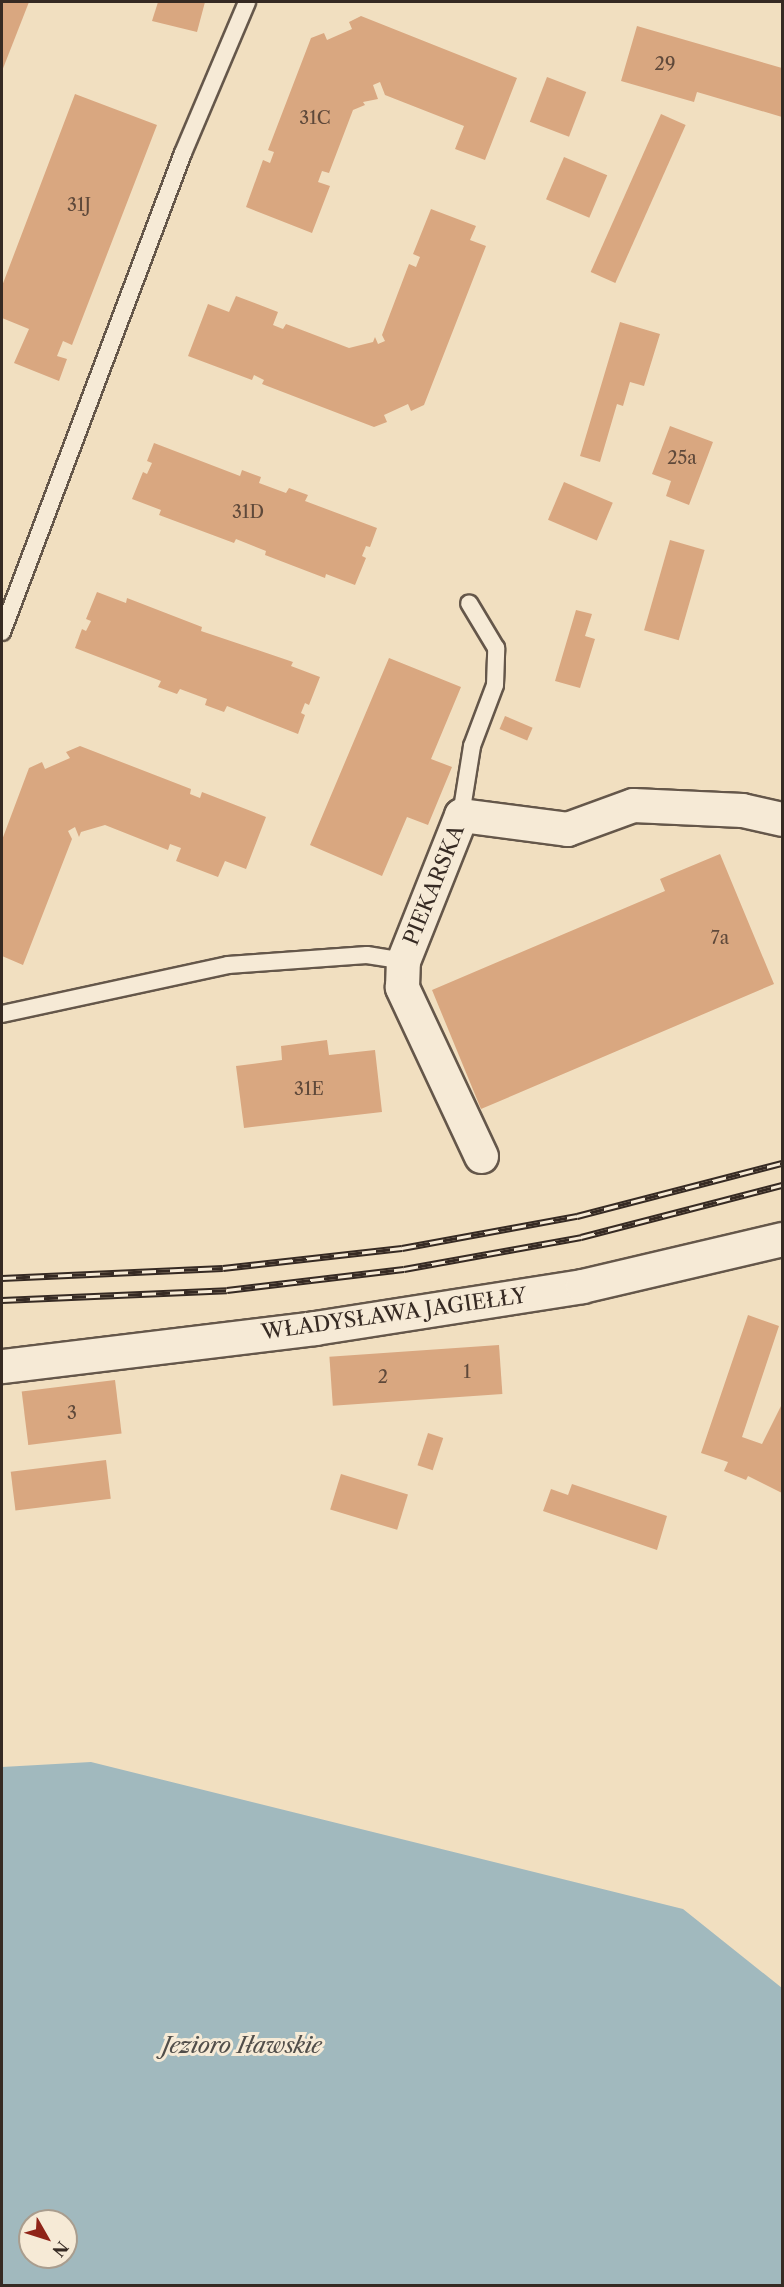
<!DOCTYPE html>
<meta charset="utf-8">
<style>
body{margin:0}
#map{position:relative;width:784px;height:2287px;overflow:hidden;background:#f1dfc0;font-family:"Libre Caslon Text",serif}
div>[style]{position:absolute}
.water>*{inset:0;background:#a1b9be}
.building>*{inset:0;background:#d9a780;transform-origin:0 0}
.roads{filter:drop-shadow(2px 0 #65574a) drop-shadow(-2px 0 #65574a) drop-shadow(0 2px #65574a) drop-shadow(0 -2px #65574a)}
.lane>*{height:16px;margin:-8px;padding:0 8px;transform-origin:8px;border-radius:8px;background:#f6ead6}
.street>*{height:33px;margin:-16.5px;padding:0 16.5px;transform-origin:16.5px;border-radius:16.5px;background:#f6ead6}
.rail>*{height:7px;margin-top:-3.5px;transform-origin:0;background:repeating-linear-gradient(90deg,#f6ead6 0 14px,#362a23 0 28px);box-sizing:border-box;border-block:2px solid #362a23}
span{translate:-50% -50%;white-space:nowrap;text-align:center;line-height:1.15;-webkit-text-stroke:6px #f6ead6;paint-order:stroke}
.number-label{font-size:18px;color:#5f493a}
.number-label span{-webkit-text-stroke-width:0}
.street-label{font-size:21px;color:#362a23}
.water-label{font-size:22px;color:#514e4a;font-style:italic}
.frame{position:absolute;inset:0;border:3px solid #362a23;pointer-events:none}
.north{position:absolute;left:18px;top:2209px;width:60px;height:60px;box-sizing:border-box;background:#f6ead6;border:2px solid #a99d8e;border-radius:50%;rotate:129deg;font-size:16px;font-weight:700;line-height:24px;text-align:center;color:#362a23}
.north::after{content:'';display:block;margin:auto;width:21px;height:27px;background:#8f2418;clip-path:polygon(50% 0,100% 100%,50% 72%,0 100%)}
</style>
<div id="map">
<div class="water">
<i style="clip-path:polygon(evenodd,91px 1762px,683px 1909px,782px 1988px,782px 2285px,2px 2285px,2px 1767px,91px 1762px,30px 2221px,66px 2221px,66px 2257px,30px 2257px,30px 2221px)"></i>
</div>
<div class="building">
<i style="clip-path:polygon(2px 2px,29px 2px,2px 71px)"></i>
<i style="clip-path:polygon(158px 2px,205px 2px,197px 32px,152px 21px)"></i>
<i style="clip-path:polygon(361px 16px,517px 78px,485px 160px,455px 149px,464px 126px,385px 95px,380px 82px,373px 85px,378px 99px,363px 102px,365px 105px,353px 110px,329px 173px,322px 171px,318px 182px,330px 186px,312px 233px,246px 207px,263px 160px,270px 163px,274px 152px,268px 150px,311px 38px,324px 33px,327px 40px,352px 29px,349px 22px)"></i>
<i style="clip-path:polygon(637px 26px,782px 68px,782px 117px,697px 92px,694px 102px,621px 81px)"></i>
<i style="left:547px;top:77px;width:42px;height:48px;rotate:21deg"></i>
<i style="clip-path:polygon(75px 94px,157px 125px,72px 345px,63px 341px,57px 356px,67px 359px,59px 381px,14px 363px,29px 329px,2px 318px,2px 286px)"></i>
<i style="left:661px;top:114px;width:27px;height:173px;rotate:24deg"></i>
<i style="left:564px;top:157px;width:47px;height:46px;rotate:23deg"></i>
<i style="clip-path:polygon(431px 209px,476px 226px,470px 240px,486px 246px,424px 405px,411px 411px,408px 404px,384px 415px,387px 422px,374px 427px,262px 384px,264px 380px,254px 375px,252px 380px,188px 356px,208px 304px,229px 312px,236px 296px,278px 312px,273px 325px,283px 329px,286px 324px,349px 348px,373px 342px,375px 337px,378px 344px,385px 341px,382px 335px,409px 264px,416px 267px,420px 257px,413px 254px)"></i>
<i style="clip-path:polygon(620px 322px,660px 334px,644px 386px,630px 382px,623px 406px,617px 404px,600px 462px,580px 456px)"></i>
<i style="clip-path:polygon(670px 426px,713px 442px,689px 505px,666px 496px,671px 481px,652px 474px)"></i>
<i style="clip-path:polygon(154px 443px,240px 476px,242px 470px,261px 477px,259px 483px,286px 493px,289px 488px,308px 495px,305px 501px,377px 528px,370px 547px,366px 546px,362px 556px,366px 558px,355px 585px,326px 574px,325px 578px,265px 555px,266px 551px,236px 539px,234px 543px,159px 515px,161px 510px,132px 499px,143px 472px,147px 474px,152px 463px,147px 461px)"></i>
<i style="left:564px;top:482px;width:53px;height:41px;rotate:23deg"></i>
<i style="left:670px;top:540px;width:36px;height:94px;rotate:16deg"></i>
<i style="clip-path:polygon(97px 592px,126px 603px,127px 598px,202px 627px,201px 631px,293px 662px,291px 666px,320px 677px,309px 705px,305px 703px,301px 713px,305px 715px,298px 734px,227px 706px,224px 712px,205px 705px,207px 699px,180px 689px,177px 694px,158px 687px,161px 681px,75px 648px,82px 629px,86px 631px,91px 621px,86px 619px)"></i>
<i style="clip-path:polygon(576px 610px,592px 614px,585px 636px,595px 639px,580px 688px,555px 681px)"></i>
<i style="clip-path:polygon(389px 658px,461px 687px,431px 759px,452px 767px,428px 825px,407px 817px,382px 876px,310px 845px)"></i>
<i style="left:505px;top:716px;width:30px;height:14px;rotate:23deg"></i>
<i style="clip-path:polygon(80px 746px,191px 789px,190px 794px,200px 798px,202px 792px,266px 817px,246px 869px,225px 861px,218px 877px,176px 861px,181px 848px,170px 844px,168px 850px,105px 825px,81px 832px,79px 837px,75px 827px,68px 831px,72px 839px,23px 965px,2px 956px,2px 840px,29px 768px,42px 762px,45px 769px,70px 758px,66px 752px)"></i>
<i style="clip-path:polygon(720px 854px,774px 984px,481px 1109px,432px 990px,665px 891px,660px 879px)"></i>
<i style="clip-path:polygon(327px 1040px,329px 1055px,375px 1050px,382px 1112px,244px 1128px,236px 1066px,282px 1060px,281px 1046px)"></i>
<i style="clip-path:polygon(748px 1315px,779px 1326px,742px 1437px,762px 1444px,782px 1404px,782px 1493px,748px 1476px,746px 1480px,724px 1471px,728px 1462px,701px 1453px)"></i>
<i style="left:499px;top:1345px;width:49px;height:170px;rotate:86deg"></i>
<i style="left:115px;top:1380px;width:54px;height:94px;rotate:83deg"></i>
<i style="left:428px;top:1433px;width:16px;height:34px;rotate:18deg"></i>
<i style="left:106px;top:1460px;width:39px;height:96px;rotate:83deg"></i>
<i style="left:341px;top:1474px;width:70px;height:37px;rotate:17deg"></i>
<i style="clip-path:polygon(572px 1484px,667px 1516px,657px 1550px,543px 1511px,551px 1489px,568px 1495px)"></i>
</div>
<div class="roads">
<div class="lane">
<i style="left:2px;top:632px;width:512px;rotate:-69.3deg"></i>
<i style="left:183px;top:153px;width:164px;rotate:-67deg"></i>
<i style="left:461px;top:815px;width:70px;rotate:-80.9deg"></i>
<i style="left:472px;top:746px;width:65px;rotate:-69.3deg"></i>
<i style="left:495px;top:685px;width:37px;rotate:-88deg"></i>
<i style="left:496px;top:648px;width:52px;rotate:-121deg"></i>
<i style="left:2px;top:1014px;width:231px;rotate:-12.2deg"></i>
<i style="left:228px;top:965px;width:139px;rotate:-4.1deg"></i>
<i style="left:367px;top:955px;width:36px;rotate:9deg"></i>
</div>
<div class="street">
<i style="left:481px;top:1156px;width:187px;rotate:-115.1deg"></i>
<i style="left:402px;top:987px;width:26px;rotate:-88deg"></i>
<i style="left:403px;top:961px;width:157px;rotate:-68.3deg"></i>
<i style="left:461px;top:815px;width:107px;rotate:7.5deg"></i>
<i style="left:567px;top:829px;width:70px;rotate:-20deg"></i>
<i style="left:633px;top:805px;width:109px;rotate:2.6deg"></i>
<i style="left:742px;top:810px;width:41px;rotate:12.7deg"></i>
<i style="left:2px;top:1366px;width:315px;rotate:-6.9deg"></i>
<i style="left:315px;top:1328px;width:270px;rotate:-8.9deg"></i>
<i style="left:582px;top:1286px;width:205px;rotate:-13.2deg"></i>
</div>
</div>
<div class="rail">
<i style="left:2px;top:1278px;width:221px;rotate:-2.6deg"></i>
<i style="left:223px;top:1268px;width:180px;rotate:-6.4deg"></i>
<i style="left:402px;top:1248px;width:178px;rotate:-10.4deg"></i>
<i style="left:577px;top:1216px;width:212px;rotate:-14.5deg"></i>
<i style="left:2px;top:1300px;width:225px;rotate:-2.5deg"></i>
<i style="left:227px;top:1290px;width:178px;rotate:-6.8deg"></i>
<i style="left:404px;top:1269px;width:180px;rotate:-10.2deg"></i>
<i style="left:581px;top:1237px;width:208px;rotate:-14.5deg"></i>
</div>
<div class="number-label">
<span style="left:665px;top:64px">29</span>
<span style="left:315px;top:118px">31C</span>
<span style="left:79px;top:205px">31J</span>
<span style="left:682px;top:458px">25a</span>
<span style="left:248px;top:512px">31D</span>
<span style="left:720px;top:938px">7a</span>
<span style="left:309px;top:1089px">31E</span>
<span style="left:467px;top:1372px">1</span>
<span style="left:383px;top:1377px">2</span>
<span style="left:72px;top:1413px">3</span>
</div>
<div class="street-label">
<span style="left:434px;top:885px;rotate:-68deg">PIEKARSKA</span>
<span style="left:394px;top:1314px;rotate:-8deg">WŁADYSŁAWA JAGIEŁŁY</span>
</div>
<div class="water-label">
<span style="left:242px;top:2046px">Jezioro Iławskie</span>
</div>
<div class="frame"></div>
<div class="north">N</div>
</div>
